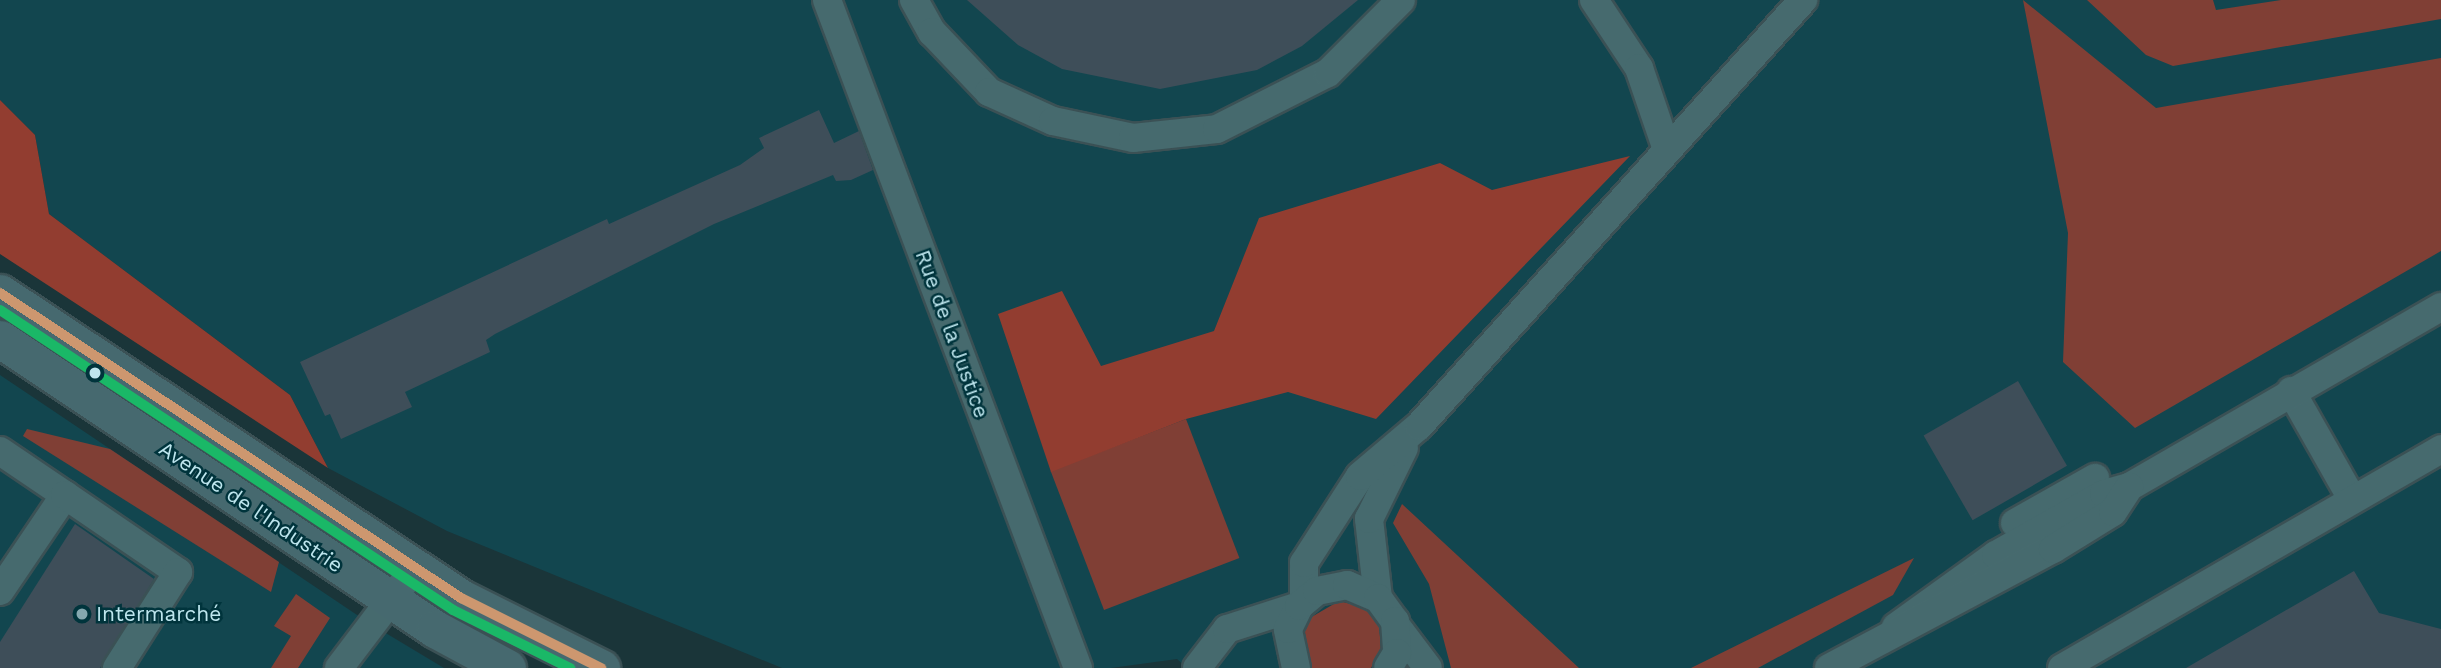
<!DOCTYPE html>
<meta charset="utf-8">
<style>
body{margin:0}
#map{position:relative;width:2441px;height:668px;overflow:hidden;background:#1a3539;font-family:"Work Sans",sans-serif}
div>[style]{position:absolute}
.built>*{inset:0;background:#12464f}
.green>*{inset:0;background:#803f35;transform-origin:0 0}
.forest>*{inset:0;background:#923d30}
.building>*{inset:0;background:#3e4e59;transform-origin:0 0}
.roads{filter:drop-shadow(2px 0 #3b5155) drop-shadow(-2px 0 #3b5155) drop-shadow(0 2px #3b5155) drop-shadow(0 -2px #3b5155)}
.minor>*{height:28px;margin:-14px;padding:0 14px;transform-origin:14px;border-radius:14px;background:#466a6e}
.major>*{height:37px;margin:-18.5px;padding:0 18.5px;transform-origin:18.5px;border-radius:18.5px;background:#46696f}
.bus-1>*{height:10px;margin:-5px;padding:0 5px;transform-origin:5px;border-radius:5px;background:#cd976f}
.bus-2>*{height:10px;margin:-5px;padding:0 5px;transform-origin:5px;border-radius:5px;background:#1ab867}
.dots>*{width:19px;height:19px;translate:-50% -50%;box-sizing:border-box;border:4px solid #00343c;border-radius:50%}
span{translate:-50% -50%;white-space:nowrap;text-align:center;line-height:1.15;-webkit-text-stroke:5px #00343c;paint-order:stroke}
.street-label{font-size:21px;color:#bee6ee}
.poi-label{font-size:21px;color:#bee6ee}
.left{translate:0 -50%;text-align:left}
</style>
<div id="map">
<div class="built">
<i style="clip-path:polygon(0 0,2441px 0,2441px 668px,1187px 668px,1177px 659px,1111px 668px,782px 668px,447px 531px,328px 468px,290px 395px,49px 214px,35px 135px,0 100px)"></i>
<i style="clip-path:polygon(0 375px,369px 623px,444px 668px,0 668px)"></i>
</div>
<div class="green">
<i style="clip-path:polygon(2023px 0,2156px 108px,2441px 58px,2441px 251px,2135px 428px,2063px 362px,2068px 233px)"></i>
<i style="clip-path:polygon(2087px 0,2213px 0,2216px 10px,2281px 0,2441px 0,2441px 19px,2173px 66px,2146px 55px)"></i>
<i style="left:1186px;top:419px;width:149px;height:145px;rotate:69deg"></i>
<i style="clip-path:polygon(27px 429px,110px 449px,279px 562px,271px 592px,23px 436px)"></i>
<i style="clip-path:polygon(1402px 504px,1579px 668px,1451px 668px,1429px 584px,1393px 523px)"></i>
<i style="clip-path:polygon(1914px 558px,1893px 595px,1758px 668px,1691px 668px)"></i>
<i style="clip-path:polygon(296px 594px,330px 618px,298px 668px,271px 668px,291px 636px,274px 626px)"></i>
<i style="clip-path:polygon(1339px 601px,1363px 607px,1379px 624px,1381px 650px,1371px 668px,1312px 668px,1305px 659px,1302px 633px,1308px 619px)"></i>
</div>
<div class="forest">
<i style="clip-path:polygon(0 100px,35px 135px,49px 214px,290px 395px,328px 468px,0 254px)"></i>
<i style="clip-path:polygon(1630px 156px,1376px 419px,1288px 392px,1186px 419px,1051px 472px,998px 314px,1062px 291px,1101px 366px,1214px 331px,1259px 218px,1440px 163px,1492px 190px)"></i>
</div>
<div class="building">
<i style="clip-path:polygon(967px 0,1358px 0,1302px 46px,1257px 70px,1160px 89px,1062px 69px,1018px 45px)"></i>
<i style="clip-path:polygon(819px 110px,834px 143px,859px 131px,873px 170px,851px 180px,836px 181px,833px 175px,714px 224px,495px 334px,486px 340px,490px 352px,405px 392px,412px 407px,341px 439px,330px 414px,325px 416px,300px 362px,607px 219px,609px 224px,740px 165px,764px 148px,759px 138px)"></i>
<i style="left:2018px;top:381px;width:98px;height:109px;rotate:60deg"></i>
<i style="clip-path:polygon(75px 524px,154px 579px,100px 668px,0 668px,0 642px)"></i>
<i style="clip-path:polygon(2354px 571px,2379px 613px,2441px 629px,2441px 668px,2186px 668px)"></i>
</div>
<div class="roads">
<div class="minor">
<i style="left:827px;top:0;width:714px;rotate:69.41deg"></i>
<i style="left:914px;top:0;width:37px;rotate:61deg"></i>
<i style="left:932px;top:32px;width:83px;rotate:46.5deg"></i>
<i style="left:989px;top:92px;width:70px;rotate:24.4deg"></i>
<i style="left:1053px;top:121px;width:82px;rotate:12deg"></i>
<i style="left:1133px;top:138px;width:84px;rotate:-6.1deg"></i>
<i style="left:1217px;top:129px;width:124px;rotate:-26.8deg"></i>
<i style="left:1328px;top:73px;width:103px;rotate:-45deg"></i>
<i style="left:1594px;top:0;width:82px;rotate:56.5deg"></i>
<i style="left:1639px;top:68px;width:87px;rotate:71.1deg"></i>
<i style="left:2291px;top:391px;width:122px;rotate:60.5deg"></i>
<i style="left:0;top:451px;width:78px;rotate:34.1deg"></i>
<i style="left:2015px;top:523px;width:92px;rotate:-29.4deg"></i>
<i style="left:0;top:591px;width:116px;rotate:-55.9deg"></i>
<i style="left:65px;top:495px;width:137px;rotate:34.3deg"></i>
<i style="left:178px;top:572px;width:114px;rotate:122.4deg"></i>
<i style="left:1378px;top:598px;width:80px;rotate:-96.5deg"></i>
<i style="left:1369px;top:519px;width:79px;rotate:-63.8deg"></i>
<i style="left:1304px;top:600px;width:37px;rotate:-90deg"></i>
<i style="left:1304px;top:563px;width:103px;rotate:-57.2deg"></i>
<i style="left:1360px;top:476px;width:77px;rotate:-40.3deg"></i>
<i style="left:1419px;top:426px;width:574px;rotate:-47.97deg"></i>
<i style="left:1397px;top:627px;width:51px;rotate:52.9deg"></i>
<i style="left:1896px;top:627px;width:123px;rotate:-35.8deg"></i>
<i style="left:1996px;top:555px;width:124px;rotate:-29.5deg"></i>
<i style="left:2104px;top:494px;width:26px;rotate:-16deg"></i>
<i style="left:2129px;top:487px;width:360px;rotate:-30deg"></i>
<i style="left:339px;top:668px;width:126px;rotate:-52.8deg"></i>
<i style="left:1197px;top:668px;width:49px;rotate:-52.4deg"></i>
<i style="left:1227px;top:629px;width:76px;rotate:-17.7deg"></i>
<i style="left:1296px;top:668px;width:40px;rotate:-102deg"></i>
<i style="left:1288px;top:629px;width:25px;rotate:-64deg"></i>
<i style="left:1299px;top:606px;width:23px;rotate:-40deg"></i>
<i style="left:1317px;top:591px;width:31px;rotate:-11deg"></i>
<i style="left:1347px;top:585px;width:34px;rotate:23deg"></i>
<i style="left:1378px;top:598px;width:29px;rotate:54deg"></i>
<i style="left:1395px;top:621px;width:32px;rotate:86deg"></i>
<i style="left:1397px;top:653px;width:17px;rotate:121deg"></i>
<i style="left:1829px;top:668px;width:254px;rotate:-28deg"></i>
<i style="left:2053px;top:549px;width:70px;rotate:-31.7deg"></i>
<i style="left:2113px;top:512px;width:30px;rotate:-57deg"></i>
<i style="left:2062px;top:668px;width:438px;rotate:-30deg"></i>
</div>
<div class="major">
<i style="left:0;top:293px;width:553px;rotate:33.49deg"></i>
<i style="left:461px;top:598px;width:157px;rotate:26.6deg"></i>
<i style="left:0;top:339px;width:523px;rotate:33.69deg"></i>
<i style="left:435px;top:629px;width:82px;rotate:28.4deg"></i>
</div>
</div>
<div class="bus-1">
<i style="left:0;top:293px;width:553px;rotate:33.49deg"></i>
<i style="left:461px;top:598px;width:157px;rotate:26.6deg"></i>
</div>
<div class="bus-2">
<i style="left:0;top:310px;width:543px;rotate:33.51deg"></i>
<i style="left:453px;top:610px;width:131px;rotate:26.4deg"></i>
</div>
<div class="dots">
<i style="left:95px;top:373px;background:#bee6ee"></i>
<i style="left:82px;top:614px;background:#85a8af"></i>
</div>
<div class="street-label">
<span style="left:952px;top:334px;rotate:70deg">Rue de la Justice</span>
<span style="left:251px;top:507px;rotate:34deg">Avenue de l'Industrie</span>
</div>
<div class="poi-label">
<span class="left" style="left:96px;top:614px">Intermarché</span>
</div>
</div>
